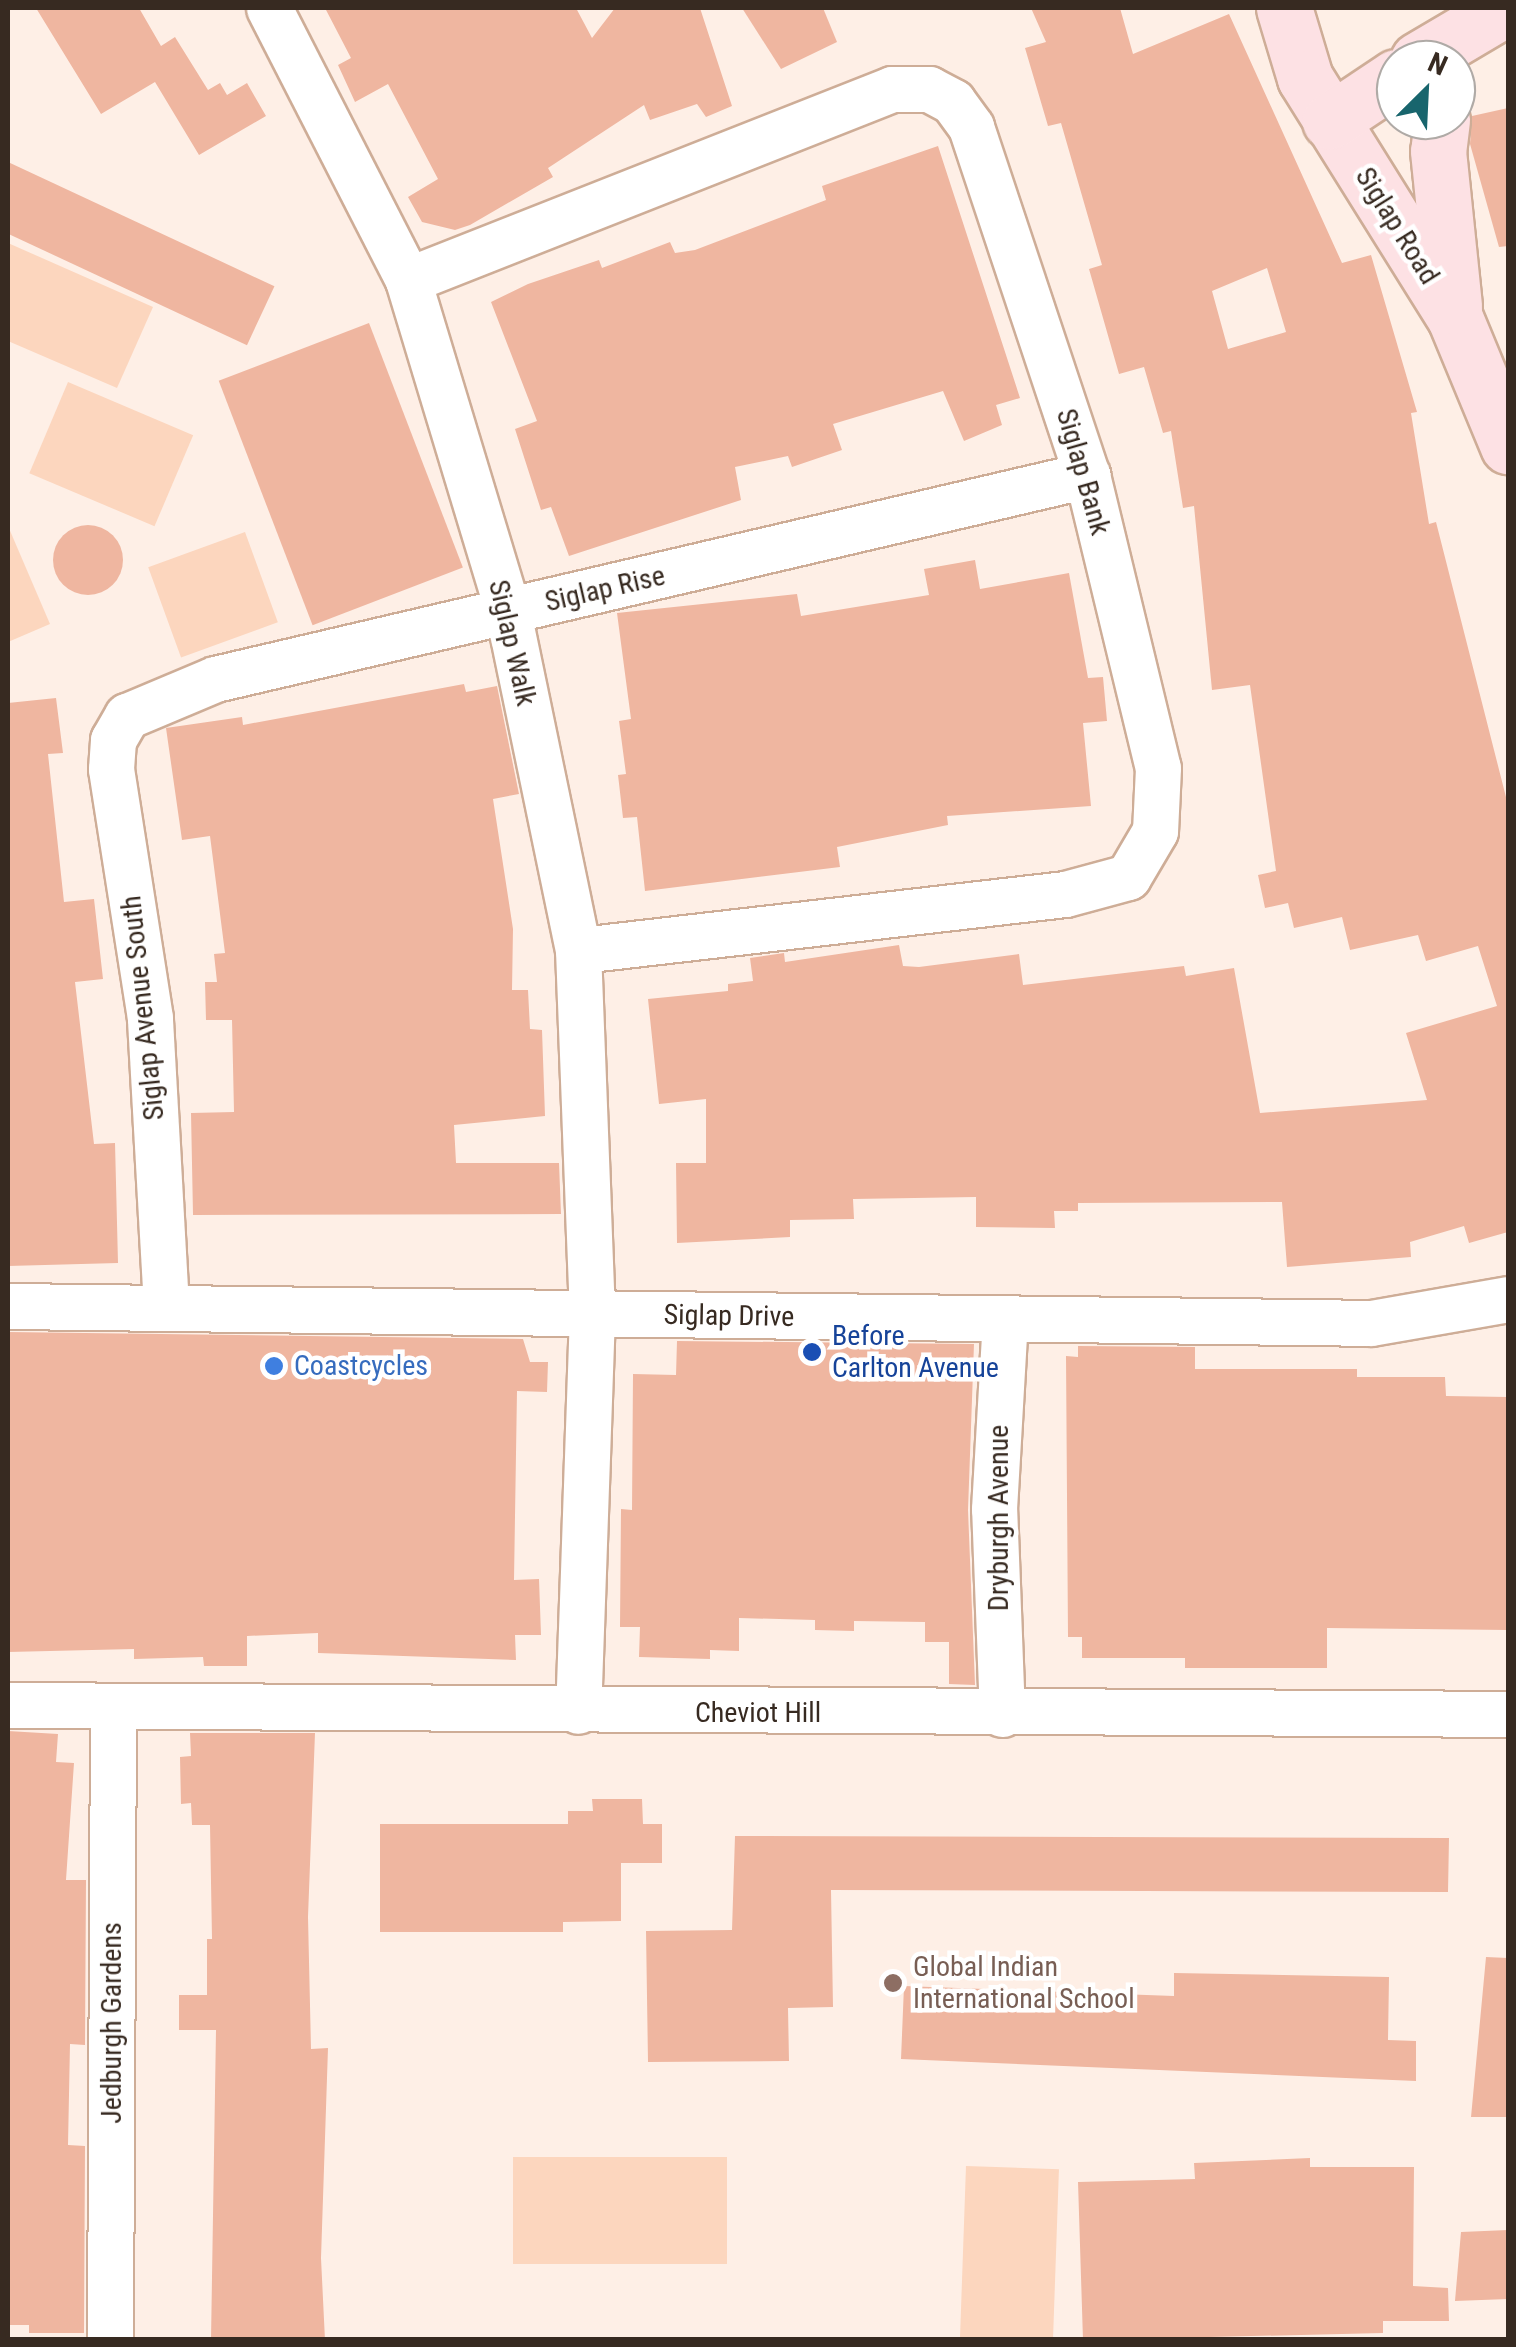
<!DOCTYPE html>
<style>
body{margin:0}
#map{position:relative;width:1516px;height:2347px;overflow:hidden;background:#feefe6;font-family:"Roboto Condensed",sans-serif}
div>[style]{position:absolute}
.green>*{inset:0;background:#fcd6be;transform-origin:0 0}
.building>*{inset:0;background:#efb6a0;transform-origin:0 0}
.round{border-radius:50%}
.roads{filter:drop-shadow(2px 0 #cead97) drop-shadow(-2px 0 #cead97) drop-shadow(0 2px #cead97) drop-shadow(0 -2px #cead97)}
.street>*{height:45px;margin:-22.5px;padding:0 22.5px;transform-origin:22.5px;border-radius:22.5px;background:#fff}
.secondary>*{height:55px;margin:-27.5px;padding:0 27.5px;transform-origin:27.5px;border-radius:27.5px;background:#fde1e4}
.dots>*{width:28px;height:28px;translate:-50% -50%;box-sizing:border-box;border:5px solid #fff;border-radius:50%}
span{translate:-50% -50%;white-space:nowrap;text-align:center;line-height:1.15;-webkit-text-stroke:9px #fff;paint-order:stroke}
.street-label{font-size:28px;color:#372a21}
.transit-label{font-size:28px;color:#164399}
.left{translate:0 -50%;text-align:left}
.shop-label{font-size:28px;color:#366cbe}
.education-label{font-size:28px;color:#785e54}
.frame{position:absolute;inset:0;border:10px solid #372a21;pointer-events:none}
.north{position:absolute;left:1376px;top:40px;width:100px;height:100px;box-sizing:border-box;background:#fff;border:2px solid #afaaa6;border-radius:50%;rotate:24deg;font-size:28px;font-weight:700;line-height:40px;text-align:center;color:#372a21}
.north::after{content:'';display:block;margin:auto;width:35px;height:45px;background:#18656d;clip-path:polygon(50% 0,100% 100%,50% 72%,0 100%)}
</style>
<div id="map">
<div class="green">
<i style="clip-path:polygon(8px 243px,153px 307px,117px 388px,8px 341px)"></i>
<i style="left:68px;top:382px;width:136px;height:99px;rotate:23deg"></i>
<i style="clip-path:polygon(8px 526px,50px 624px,8px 642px)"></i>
<i style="left:245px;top:532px;width:96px;height:103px;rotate:70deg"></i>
<i style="left:727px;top:2157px;width:107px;height:214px;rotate:90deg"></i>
<i style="left:966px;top:2166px;width:93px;height:173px;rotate:2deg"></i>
</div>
<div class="building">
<i style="clip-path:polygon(36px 8px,139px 8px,161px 46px,175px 37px,208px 90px,220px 83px,227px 95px,247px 83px,266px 116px,199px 155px,155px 82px,101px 114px)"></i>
<i style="clip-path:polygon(325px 8px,576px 8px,592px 38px,615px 8px,700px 8px,732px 106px,706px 117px,697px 104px,650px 120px,644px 105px,548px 168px,553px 177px,470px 225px,455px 230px,422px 222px,408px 197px,438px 179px,388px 84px,355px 102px,338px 65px,351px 58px)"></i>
<i style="clip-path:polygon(742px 8px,823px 8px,837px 42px,781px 69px)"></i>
<i style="clip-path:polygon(evenodd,1031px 8px,1120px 8px,1133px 54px,1229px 14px,1342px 263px,1371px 255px,1417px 412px,1411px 413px,1429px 524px,1436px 522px,1508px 805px,1508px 1232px,1469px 1243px,1464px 1226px,1410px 1242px,1411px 1257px,1287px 1267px,1282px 1202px,1078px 1203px,1078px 1211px,1054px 1211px,1055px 1228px,976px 1227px,976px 1197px,853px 1199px,854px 1219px,790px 1220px,790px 1237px,677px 1243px,676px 1163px,706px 1163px,706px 1099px,659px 1104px,648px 999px,728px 991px,728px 984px,753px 981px,750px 958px,784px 953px,785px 962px,899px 945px,903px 966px,919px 967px,1019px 954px,1023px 985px,1184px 966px,1186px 976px,1234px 968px,1260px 1113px,1427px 1100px,1406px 1033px,1497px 1006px,1478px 946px,1426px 961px,1418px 935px,1350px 950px,1342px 917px,1294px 928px,1288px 903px,1265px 908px,1258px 875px,1276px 871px,1250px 685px,1212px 690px,1194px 506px,1183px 508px,1171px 431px,1163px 433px,1144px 367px,1119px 374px,1089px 269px,1102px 265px,1061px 123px,1048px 126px,1025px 48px,1046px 42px,1031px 8px,1267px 268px,1286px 332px,1228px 349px,1212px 291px,1267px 268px)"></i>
<i style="clip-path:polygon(1508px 108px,1508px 246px,1499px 247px,1470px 144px,1472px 116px)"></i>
<i style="clip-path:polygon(938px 146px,1020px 398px,996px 405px,1002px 425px,964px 441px,943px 391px,833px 424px,842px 450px,792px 467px,788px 456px,735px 467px,741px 500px,569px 556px,551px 507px,541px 510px,515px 429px,537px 421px,491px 302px,528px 284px,599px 260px,602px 268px,670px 242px,675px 253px,695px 250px,826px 200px,822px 186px)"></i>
<i style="left:8px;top:162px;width:294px;height:65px;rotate:25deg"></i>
<i style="left:369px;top:323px;width:262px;height:161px;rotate:69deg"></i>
<i class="round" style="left:53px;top:525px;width:70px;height:70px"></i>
<i style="clip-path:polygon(975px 560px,980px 589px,1069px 573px,1088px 678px,1103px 677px,1107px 721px,1083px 723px,1091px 806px,947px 816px,948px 825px,837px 847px,840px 867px,645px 891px,637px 817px,623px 818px,618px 775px,626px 774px,619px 721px,631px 719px,617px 613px,797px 594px,801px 616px,929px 595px,924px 569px)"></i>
<i style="clip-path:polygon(464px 684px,466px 692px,497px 686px,519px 794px,493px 799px,513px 929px,512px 990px,528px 990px,530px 1029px,542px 1030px,545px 1116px,454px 1125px,456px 1163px,559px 1163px,561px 1214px,193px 1215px,191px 1113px,234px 1112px,232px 1020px,206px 1020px,205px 982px,217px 982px,214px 954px,225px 953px,210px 836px,182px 840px,166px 728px,242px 717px,243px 725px)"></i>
<i style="clip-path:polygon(56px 698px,63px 753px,48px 754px,64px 902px,94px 899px,103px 979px,75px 982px,94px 1144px,115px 1143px,118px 1263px,8px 1266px,8px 703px)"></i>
<i style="clip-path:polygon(8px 1332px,523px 1339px,530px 1362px,548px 1362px,547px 1392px,517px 1391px,514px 1580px,539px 1579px,541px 1635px,515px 1635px,516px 1660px,318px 1653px,318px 1633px,247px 1636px,247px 1666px,204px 1666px,203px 1657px,134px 1659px,134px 1649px,8px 1652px)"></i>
<i style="clip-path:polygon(677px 1341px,974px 1344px,968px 1510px,975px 1685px,949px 1684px,949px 1642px,925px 1642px,925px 1622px,854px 1621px,854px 1631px,815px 1630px,815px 1620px,739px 1618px,739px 1651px,710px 1650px,710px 1659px,639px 1657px,640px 1627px,620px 1627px,621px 1509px,632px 1510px,633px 1374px,676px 1375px)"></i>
<i style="clip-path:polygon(1078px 1346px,1195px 1347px,1195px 1369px,1357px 1369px,1357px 1377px,1445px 1377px,1446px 1396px,1508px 1397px,1508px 1630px,1327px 1628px,1327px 1668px,1185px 1668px,1185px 1658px,1082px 1658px,1082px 1637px,1068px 1637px,1066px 1356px,1078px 1357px)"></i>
<i style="clip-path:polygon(8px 1731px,58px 1734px,56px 1762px,74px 1763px,66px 1880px,86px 1880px,85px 2045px,70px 2044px,68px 2145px,85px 2146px,84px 2333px,29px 2333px,29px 2325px,8px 2325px)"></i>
<i style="clip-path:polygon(190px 1733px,315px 1733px,308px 1917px,311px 2049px,328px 2048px,321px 2258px,325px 2340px,211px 2340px,216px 2030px,179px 2030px,179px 1995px,207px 1995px,207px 1939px,212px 1939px,210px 1825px,192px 1825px,191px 1803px,181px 1804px,180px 1757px,191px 1756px)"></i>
<i style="clip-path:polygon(592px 1799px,642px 1799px,643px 1824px,662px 1824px,662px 1863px,621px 1863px,621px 1921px,563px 1922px,563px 1932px,380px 1932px,380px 1824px,568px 1824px,568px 1811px,593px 1811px)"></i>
<i style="clip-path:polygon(735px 1836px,1449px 1838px,1448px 1892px,831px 1890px,833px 2007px,788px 2008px,789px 2061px,648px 2062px,646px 1931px,732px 1930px)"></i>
<i style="clip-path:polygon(1486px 1957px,1508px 1958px,1508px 2117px,1471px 2117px)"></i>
<i style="clip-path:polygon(1174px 1973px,1389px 1977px,1388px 2040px,1416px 2041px,1416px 2081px,901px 2059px,904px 1986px,1174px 1996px)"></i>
<i style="clip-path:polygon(1310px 2158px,1310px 2167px,1414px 2167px,1413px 2286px,1448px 2288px,1449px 2321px,1383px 2321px,1383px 2333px,1083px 2340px,1078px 2182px,1195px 2179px,1194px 2163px)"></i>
<i style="clip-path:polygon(1508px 2230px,1508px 2299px,1455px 2301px,1461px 2232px)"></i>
</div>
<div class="roads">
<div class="street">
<i style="left:269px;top:8px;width:305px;rotate:62.9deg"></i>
<i style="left:408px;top:280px;width:347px;rotate:73.2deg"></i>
<i style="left:508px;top:612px;width:345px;rotate:78.3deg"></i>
<i style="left:578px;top:950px;width:364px;rotate:87.8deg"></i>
<i style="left:592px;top:1314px;width:397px;rotate:92deg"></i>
<i style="left:408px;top:280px;width:520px;rotate:-21.54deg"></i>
<i style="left:892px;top:89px;width:37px"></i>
<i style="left:929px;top:89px;width:27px;rotate:28deg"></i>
<i style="left:953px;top:102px;width:31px;rotate:54deg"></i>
<i style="left:971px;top:127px;width:367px;rotate:71.6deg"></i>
<i style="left:1087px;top:475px;width:301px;rotate:76.4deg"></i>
<i style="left:1158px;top:768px;width:63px;rotate:92.7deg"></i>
<i style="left:1155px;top:831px;width:53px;rotate:120.4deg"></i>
<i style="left:1128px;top:877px;width:65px;rotate:164.9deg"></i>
<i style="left:1065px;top:894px;width:490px;rotate:173.4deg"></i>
<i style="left:8px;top:1306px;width:1363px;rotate:0.71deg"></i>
<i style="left:1371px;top:1323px;width:139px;rotate:-9.9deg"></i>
<i style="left:166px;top:1306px;width:288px;rotate:-93.2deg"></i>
<i style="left:150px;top:1018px;width:252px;rotate:-98.9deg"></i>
<i style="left:111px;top:769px;width:29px;rotate:-86deg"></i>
<i style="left:113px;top:740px;width:28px;rotate:-60deg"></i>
<i style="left:127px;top:716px;width:95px;rotate:-22.8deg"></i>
<i style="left:215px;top:679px;width:896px;rotate:-13.17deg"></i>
<i style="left:8px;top:1705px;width:1500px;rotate:0.34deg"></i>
<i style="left:1002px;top:1714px;width:205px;rotate:-92.2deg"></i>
<i style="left:994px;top:1509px;width:188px;rotate:-86.7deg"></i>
<i style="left:110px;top:2340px;width:633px;rotate:-89.73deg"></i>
</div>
<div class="secondary">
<i style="left:1284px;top:8px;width:73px;rotate:73.3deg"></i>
<i style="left:1305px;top:78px;width:283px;rotate:58deg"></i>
<i style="left:1455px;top:318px;width:139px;rotate:67.5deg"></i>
<i style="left:1418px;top:60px;width:102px;rotate:-30.6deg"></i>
<i style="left:1442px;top:120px;width:31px;rotate:97deg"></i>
<i style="left:1438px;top:151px;width:156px;rotate:84.1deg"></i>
<i style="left:1330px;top:121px;width:79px;rotate:-33.7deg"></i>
</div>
</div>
<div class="dots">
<i style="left:812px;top:1352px;background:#1a4fb4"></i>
<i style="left:274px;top:1366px;background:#3f7fe0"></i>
<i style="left:893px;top:1983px;background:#8d6e63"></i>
</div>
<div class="street-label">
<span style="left:1397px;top:226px;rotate:58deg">Siglap Road</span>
<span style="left:1083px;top:472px;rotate:74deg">Siglap Bank</span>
<span style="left:605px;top:589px;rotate:-13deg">Siglap Rise</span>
<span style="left:512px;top:643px;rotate:77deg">Siglap Walk</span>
<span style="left:143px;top:1008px;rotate:-96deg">Siglap Avenue South</span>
<span style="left:729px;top:1316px;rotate:1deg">Siglap Drive</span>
<span style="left:999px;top:1518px;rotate:-90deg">Dryburgh Avenue</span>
<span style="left:758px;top:1713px">Cheviot Hill</span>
<span style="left:112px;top:2023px;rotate:-90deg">Jedburgh Gardens</span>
</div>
<div class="transit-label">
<span class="left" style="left:832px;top:1352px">Before<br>Carlton Avenue</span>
</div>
<div class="shop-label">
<span class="left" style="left:294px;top:1366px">Coastcycles</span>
</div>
<div class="education-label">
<span class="left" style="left:913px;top:1983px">Global Indian<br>International School</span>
</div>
<div class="frame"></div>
<div class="north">N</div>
</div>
